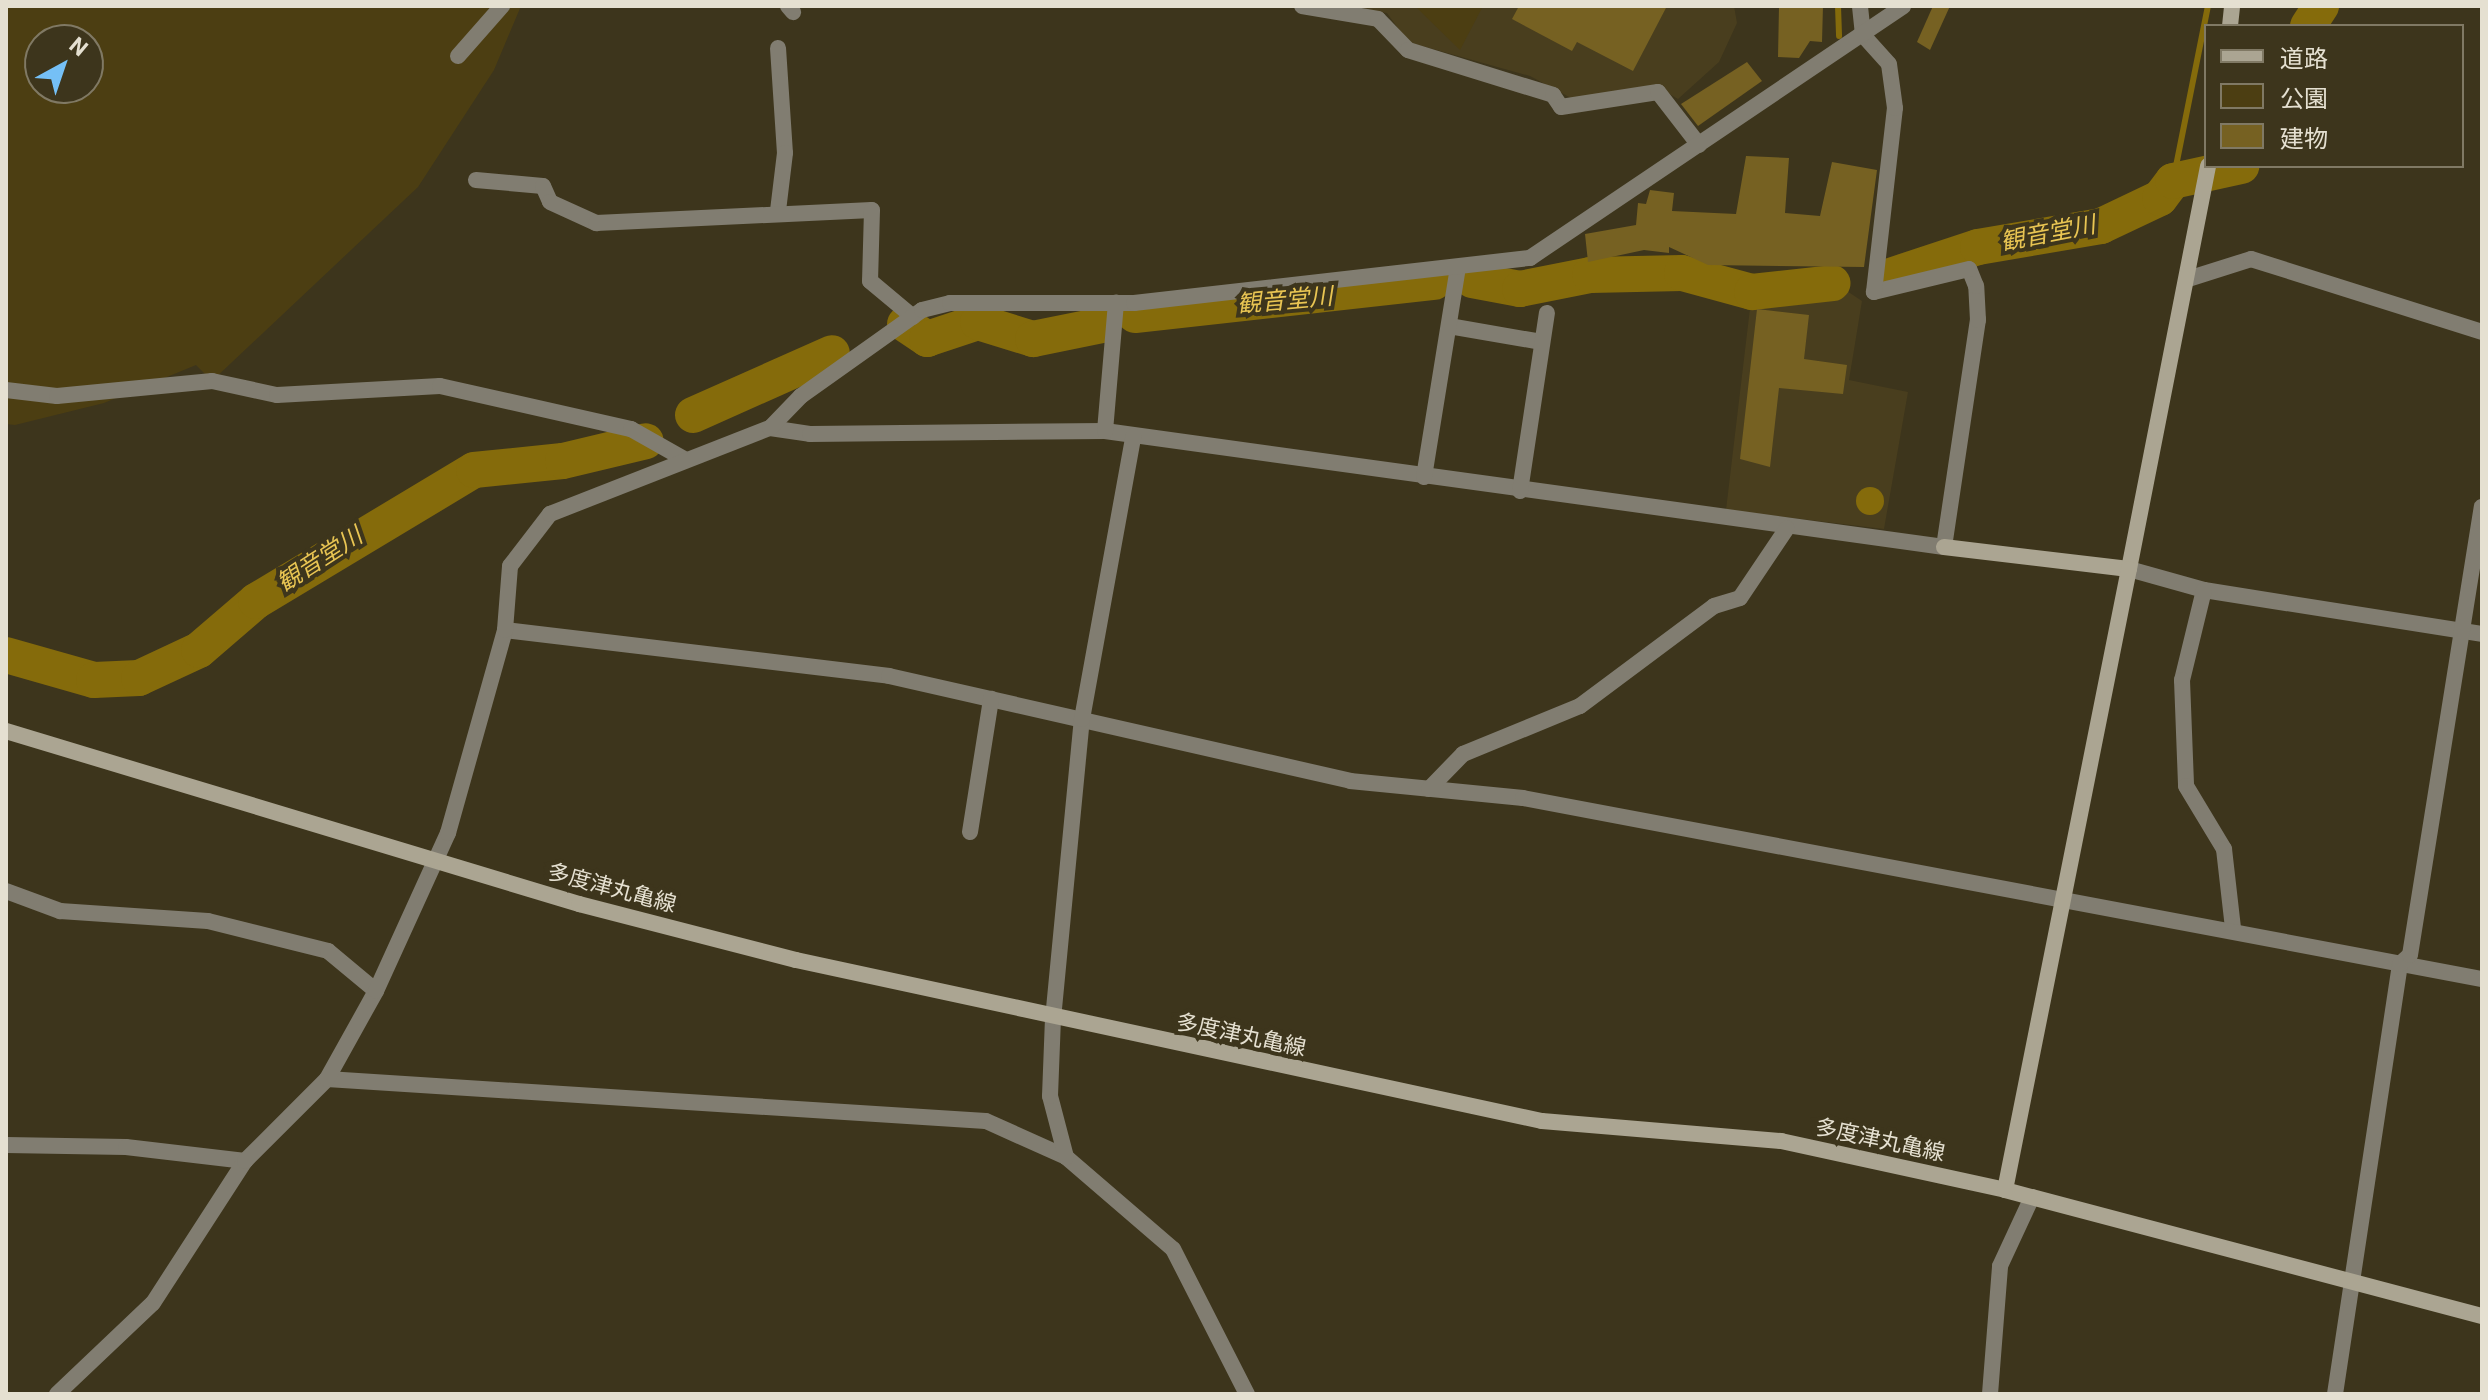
<!DOCTYPE html>
<meta charset="utf-8">
<style>
body{margin:0}
#map{position:relative;width:2488px;height:1400px;overflow:hidden;background:#3d351c;font-family:Roboto,"Noto Sans JP",sans-serif}
div>[style]{position:absolute}
.built>*{inset:0;background:#493e1e}
.green>*{inset:0;background:#4c3e12}
.water>*{inset:0;background:#856b0b}
.round{border-radius:50%}
.stream>*{height:6px;margin:-3px;padding:0 3px;transform-origin:3px;border-radius:3px;background:#856b0b}
.river>*{height:36px;margin:-18px;padding:0 18px;transform-origin:18px;border-radius:18px;background:#856b0b}
.building>*{inset:0;background:#766122}
.street>*{height:16px;margin:-8px;padding:0 8px;transform-origin:8px;border-radius:8px;background:#817d71}
.secondary>*{height:16px;margin:-8px;padding:0 8px;transform-origin:8px;border-radius:8px;background:#aba592}
span{translate:-50% -50%;white-space:nowrap;text-align:center;line-height:1.15;-webkit-text-stroke:8px #3d351c;paint-order:stroke}
.street-label{font-size:22px;color:#e5e0d1}
.water-label{font-size:24px;color:#e9c553;font-style:italic}
.frame{position:absolute;inset:0;border:8px solid #e5e0d1;pointer-events:none}
.legend{position:absolute;left:2204px;top:24px;width:260px;height:144px;box-sizing:border-box;background:#3d351c;border:2px solid #807964;margin:0;padding:10px 14px;list-style:none;font-size:24px;color:#e5e0d1}
.legend li{display:flex;align-items:center;gap:16px;height:40px}
.legend b{width:40px;border:2px solid #807964}
.north{position:absolute;left:24px;top:24px;width:80px;height:80px;box-sizing:border-box;background:#3d351c;border:2px solid #807964;border-radius:50%;rotate:40deg;font-size:22px;font-weight:700;line-height:32px;text-align:center;color:#e5e0d1}
.north::after{content:'';display:block;margin:auto;width:28px;height:36px;background:#75c0f6;clip-path:polygon(50% 0,100% 100%,50% 72%,0 100%)}
</style>
<div id="map">
<div class="built">
<i style="clip-path:polygon(1329px 6px,1734px 6px,1737px 23px,1719px 62px,1678px 99px,1654px 85px,1613px 98px,1571px 98px,1530px 76px,1408px 42px,1387px 13px)"></i>
<i style="clip-path:polygon(1847px 291px,1862px 301px,1849px 380px,1908px 392px,1884px 529px,1726px 510px,1751px 300px)"></i>
</div>
<div class="green">
<i style="clip-path:polygon(evenodd,6px 6px,521px 6px,494px 70px,418px 187px,212px 381px,196px 365px,104px 403px,15px 425px,6px 424px,6px 6px,40px 40px,88px 40px,88px 88px,40px 88px,40px 40px)"></i>
<i style="clip-path:polygon(1415px 6px,1483px 6px,1460px 50px)"></i>
</div>
<div class="water">
<i class="round" style="left:1856px;top:487px;width:28px;height:28px"></i>
</div>
<div class="stream">
<i style="left:1838px;top:6px;width:30px;rotate:88deg"></i>
<i style="left:2173px;top:181px;width:178px;rotate:-78.7deg"></i>
</div>
<div class="river">
<i style="left:2308px;top:26px;width:24px;rotate:-57deg"></i>
<i style="left:1890px;top:276px;width:93px;rotate:-18.2deg"></i>
<i style="left:1978px;top:247px;width:125px;rotate:-9.7deg"></i>
<i style="left:2101px;top:226px;width:65px;rotate:-25.4deg"></i>
<i style="left:2160px;top:198px;width:21px;rotate:-53deg"></i>
<i style="left:2173px;top:181px;width:70px;rotate:-12.4deg"></i>
<i style="left:1472px;top:280px;width:49px;rotate:10.6deg"></i>
<i style="left:1520px;top:289px;width:71px;rotate:-11.3deg"></i>
<i style="left:1590px;top:275px;width:92px;rotate:-1.2deg"></i>
<i style="left:1682px;top:273px;width:73px;rotate:15.2deg"></i>
<i style="left:1752px;top:292px;width:81px;rotate:-6.3deg"></i>
<i style="left:1135px;top:315px;width:301px;rotate:-6.3deg"></i>
<i style="left:905px;top:324px;width:27px;rotate:34deg"></i>
<i style="left:927px;top:339px;width:54px;rotate:-18.4deg"></i>
<i style="left:978px;top:322px;width:58px;rotate:17.2deg"></i>
<i style="left:1033px;top:339px;width:70px;rotate:-11.5deg"></i>
<i style="left:693px;top:415px;width:152px;rotate:-24deg"></i>
<i style="left:6px;top:655px;width:91px;rotate:15.9deg"></i>
<i style="left:94px;top:680px;width:45px;rotate:-2.5deg"></i>
<i style="left:139px;top:678px;width:66px;rotate:-25deg"></i>
<i style="left:199px;top:650px;width:75px;rotate:-40.7deg"></i>
<i style="left:256px;top:601px;width:254px;rotate:-31deg"></i>
<i style="left:474px;top:470px;width:89px;rotate:-5.8deg"></i>
<i style="left:563px;top:461px;width:85px;rotate:-13.5deg"></i>
</div>
<div class="building">
<i style="clip-path:polygon(1519px 6px,1667px 6px,1633px 71px,1577px 42px,1572px 51px,1512px 19px)"></i>
<i style="clip-path:polygon(1779px 6px,1823px 6px,1822px 42px,1810px 41px,1799px 58px,1778px 57px)"></i>
<i style="clip-path:polygon(1933px 6px,1950px 6px,1930px 50px,1917px 42px)"></i>
<i style="clip-path:polygon(1747px 62px,1762px 81px,1698px 126px,1681px 104px)"></i>
<i style="clip-path:polygon(1746px 156px,1789px 158px,1785px 213px,1820px 216px,1832px 162px,1877px 170px,1864px 267px,1708px 265px,1669px 247px,1669px 253px,1644px 250px,1588px 262px,1585px 234px,1636px 225px,1638px 203px,1646px 204px,1650px 190px,1674px 193px,1672px 211px,1736px 214px)"></i>
<i style="clip-path:polygon(1757px 309px,1809px 315px,1804px 359px,1847px 365px,1843px 394px,1779px 388px,1770px 467px,1740px 459px)"></i>
</div>
<div class="street">
<i style="left:788px;top:6px;width:8px;rotate:50deg"></i>
<i style="left:1302px;top:6px;width:77px;rotate:9.7deg"></i>
<i style="left:1378px;top:19px;width:43px;rotate:45.9deg"></i>
<i style="left:1408px;top:50px;width:152px;rotate:17.2deg"></i>
<i style="left:1553px;top:95px;width:14px;rotate:56deg"></i>
<i style="left:1561px;top:107px;width:98px;rotate:-8.8deg"></i>
<i style="left:1658px;top:92px;width:67px;rotate:52.3deg"></i>
<i style="left:778px;top:48px;width:105px;rotate:86.2deg"></i>
<i style="left:785px;top:153px;width:58px;rotate:96.9deg"></i>
<i style="left:458px;top:56px;width:67px;rotate:-48.7deg"></i>
<i style="left:476px;top:180px;width:67px;rotate:5.1deg"></i>
<i style="left:543px;top:186px;width:17px;rotate:66deg"></i>
<i style="left:550px;top:202px;width:51px;rotate:24.5deg"></i>
<i style="left:596px;top:223px;width:276px;rotate:-2.7deg"></i>
<i style="left:872px;top:210px;width:71px;rotate:91.6deg"></i>
<i style="left:870px;top:281px;width:56px;rotate:39.9deg"></i>
<i style="left:2188px;top:279px;width:66px;rotate:-17.6deg"></i>
<i style="left:2251px;top:259px;width:242px;rotate:17.5deg"></i>
<i style="left:1449px;top:326px;width:94px;rotate:9.8deg"></i>
<i style="left:6px;top:390px;width:51px;rotate:6.7deg"></i>
<i style="left:57px;top:396px;width:156px;rotate:-5.5deg"></i>
<i style="left:212px;top:381px;width:66px;rotate:12.2deg"></i>
<i style="left:277px;top:395px;width:163px;rotate:-3.2deg"></i>
<i style="left:440px;top:386px;width:196px;rotate:12.7deg"></i>
<i style="left:631px;top:429px;width:63px;rotate:29.4deg"></i>
<i style="left:770px;top:428px;width:40px;rotate:8.5deg"></i>
<i style="left:810px;top:434px;width:295px;rotate:-0.6deg"></i>
<i style="left:1105px;top:431px;width:847px;rotate:7.87deg"></i>
<i style="left:1944px;top:547px;width:230px;rotate:-81.5deg"></i>
<i style="left:1978px;top:320px;width:34px;rotate:-93deg"></i>
<i style="left:1976px;top:286px;width:18px;rotate:-112deg"></i>
<i style="left:1969px;top:269px;width:98px;rotate:166.4deg"></i>
<i style="left:1874px;top:292px;width:185px;rotate:-83.5deg"></i>
<i style="left:1895px;top:108px;width:44px;rotate:-97.8deg"></i>
<i style="left:1889px;top:64px;width:39px;rotate:-132deg"></i>
<i style="left:1863px;top:35px;width:29px;rotate:-96deg"></i>
<i style="left:1105px;top:431px;width:129px;rotate:-85.1deg"></i>
<i style="left:1424px;top:477px;width:212px;rotate:-80.8deg"></i>
<i style="left:1520px;top:491px;width:180px;rotate:-81.4deg"></i>
<i style="left:2129px;top:569px;width:78px;rotate:15.6deg"></i>
<i style="left:2204px;top:590px;width:281px;rotate:9deg"></i>
<i style="left:2204px;top:590px;width:93px;rotate:103.7deg"></i>
<i style="left:2182px;top:680px;width:106px;rotate:87.8deg"></i>
<i style="left:2186px;top:786px;width:74px;rotate:58.9deg"></i>
<i style="left:2224px;top:849px;width:80px;rotate:83.5deg"></i>
<i style="left:505px;top:630px;width:387px;rotate:6.8deg"></i>
<i style="left:889px;top:676px;width:473px;rotate:12.8deg"></i>
<i style="left:1350px;top:781px;width:174px;rotate:5.6deg"></i>
<i style="left:1523px;top:798px;width:976px;rotate:10.69deg"></i>
<i style="left:1429px;top:789px;width:49px;rotate:-45.8deg"></i>
<i style="left:1463px;top:754px;width:126px;rotate:-22.3deg"></i>
<i style="left:1580px;top:706px;width:167px;rotate:-36.7deg"></i>
<i style="left:1714px;top:606px;width:27px;rotate:-17deg"></i>
<i style="left:1740px;top:598px;width:84px;rotate:-56.1deg"></i>
<i style="left:970px;top:832px;width:135px;rotate:-81deg"></i>
<i style="left:6px;top:891px;width:58px;rotate:20.3deg"></i>
<i style="left:60px;top:911px;width:148px;rotate:3.9deg"></i>
<i style="left:208px;top:921px;width:124px;rotate:14deg"></i>
<i style="left:328px;top:951px;width:62px;rotate:39.8deg"></i>
<i style="left:327px;top:1079px;width:660px;rotate:3.65deg"></i>
<i style="left:986px;top:1121px;width:88px;rotate:24.2deg"></i>
<i style="left:1066px;top:1157px;width:141px;rotate:40.7deg"></i>
<i style="left:1173px;top:1249px;width:163px;rotate:63deg"></i>
<i style="left:6px;top:1145px;width:120px;rotate:1deg"></i>
<i style="left:126px;top:1147px;width:120px;rotate:6.7deg"></i>
<i style="left:1066px;top:1157px;width:63px;rotate:-104.7deg"></i>
<i style="left:1050px;top:1096px;width:77px;rotate:-87.8deg"></i>
<i style="left:1053px;top:1019px;width:301px;rotate:-84.5deg"></i>
<i style="left:1082px;top:719px;width:287px;rotate:-79.7deg"></i>
<i style="left:57px;top:1394px;width:132px;rotate:-43.5deg"></i>
<i style="left:153px;top:1303px;width:169px;rotate:-57.1deg"></i>
<i style="left:245px;top:1161px;width:116px;rotate:-45deg"></i>
<i style="left:327px;top:1079px;width:101px;rotate:-60.9deg"></i>
<i style="left:376px;top:991px;width:174px;rotate:-65.5deg"></i>
<i style="left:448px;top:833px;width:211px;rotate:-74.3deg"></i>
<i style="left:505px;top:630px;width:64px;rotate:-85.5deg"></i>
<i style="left:510px;top:566px;width:66px;rotate:-52.4deg"></i>
<i style="left:550px;top:514px;width:236px;rotate:-21.4deg"></i>
<i style="left:770px;top:428px;width:45px;rotate:-45.9deg"></i>
<i style="left:801px;top:396px;width:148px;rotate:-35.4deg"></i>
<i style="left:922px;top:310px;width:29px;rotate:-14deg"></i>
<i style="left:950px;top:303px;width:184px"></i>
<i style="left:1134px;top:303px;width:399px;rotate:-6.5deg"></i>
<i style="left:1530px;top:258px;width:450px;rotate:-34deg"></i>
<i style="left:1990px;top:1394px;width:128px;rotate:-85.5deg"></i>
<i style="left:2000px;top:1266px;width:76px;rotate:-65.1deg"></i>
<i style="left:2335px;top:1394px;width:435px;rotate:-81.4deg"></i>
<i style="left:2400px;top:964px;width:13px;rotate:-42deg"></i>
<i style="left:2410px;top:955px;width:454px;rotate:-80.9deg"></i>
</div>
<div class="secondary">
<i style="left:2230px;top:26px;width:20px;rotate:-84deg"></i>
<i style="left:1944px;top:547px;width:186px;rotate:6.8deg"></i>
<i style="left:2129px;top:569px;width:411px;rotate:-78.9deg"></i>
<i style="left:6px;top:731px;width:599px;rotate:16.8deg"></i>
<i style="left:579px;top:904px;width:224px;rotate:14.5deg"></i>
<i style="left:796px;top:960px;width:763px;rotate:12.18deg"></i>
<i style="left:1542px;top:1121px;width:240px;rotate:4.8deg"></i>
<i style="left:1781px;top:1141px;width:229px;rotate:12.3deg"></i>
<i style="left:2005px;top:1190px;width:493px;rotate:14.8deg"></i>
<i style="left:2005px;top:1190px;width:633px;rotate:-78.71deg"></i>
</div>
<div class="street-label">
<span style="left:612px;top:888px;rotate:15deg">多度津丸亀線</span>
<span style="left:1241px;top:1035px;rotate:12deg">多度津丸亀線</span>
<span style="left:1880px;top:1140px;rotate:12deg">多度津丸亀線</span>
</div>
<div class="water-label">
<span style="left:2048px;top:234px;rotate:-11deg">観音堂川</span>
<span style="left:1285px;top:301px;rotate:-5deg">観音堂川</span>
<span style="left:320px;top:560px;rotate:-33deg">観音堂川</span>
</div>
<div class="frame"></div>
<ul class="legend">
<li><b style="height:10px;background:#aba592"></b>道路</li>
<li><b style="height:22px;background:#4c3e12"></b>公園</li>
<li><b style="height:22px;background:#766122"></b>建物</li>
</ul>
<div class="north">N</div>
</div>
